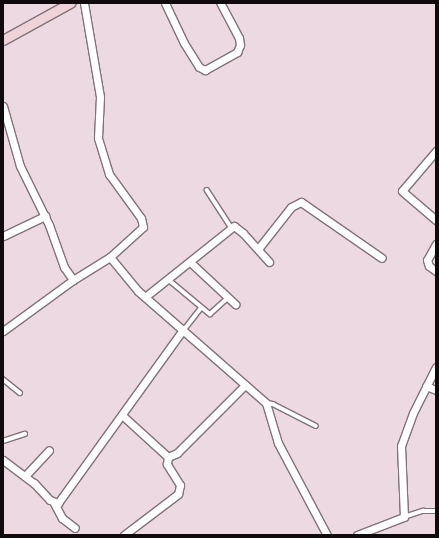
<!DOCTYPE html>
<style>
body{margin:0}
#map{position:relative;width:439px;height:538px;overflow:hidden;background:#ecd9e2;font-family:Montserrat,sans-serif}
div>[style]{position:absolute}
.roads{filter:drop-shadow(1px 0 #82727a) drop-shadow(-1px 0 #82727a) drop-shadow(0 1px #82727a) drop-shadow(0 -1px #82727a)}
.lane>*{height:3.5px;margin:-1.75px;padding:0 1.75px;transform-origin:1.75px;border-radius:1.75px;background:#fff}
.street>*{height:7px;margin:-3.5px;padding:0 3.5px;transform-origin:3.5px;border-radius:3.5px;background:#fff}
.secondary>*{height:9px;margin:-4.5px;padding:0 4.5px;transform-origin:4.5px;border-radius:4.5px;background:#eed4d9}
span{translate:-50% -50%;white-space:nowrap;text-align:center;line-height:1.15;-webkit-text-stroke:3px #fff;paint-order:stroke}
.frame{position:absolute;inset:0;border:4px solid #100a0d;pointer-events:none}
</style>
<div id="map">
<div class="roads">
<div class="lane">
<i style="left:207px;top:190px;width:44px;rotate:57deg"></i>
<i style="left:168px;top:279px;width:55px;rotate:39.8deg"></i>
<i style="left:210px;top:314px;width:24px;rotate:-42deg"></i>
<i style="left:183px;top:331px;width:29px;rotate:-52deg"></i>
<i style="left:3px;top:379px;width:22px;rotate:39deg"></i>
<i style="left:266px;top:403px;width:7px;rotate:8deg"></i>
<i style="left:273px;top:404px;width:48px;rotate:27.1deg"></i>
<i style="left:3px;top:441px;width:23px;rotate:-18deg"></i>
<i style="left:404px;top:517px;width:20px;rotate:-18deg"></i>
<i style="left:423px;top:511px;width:13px"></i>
</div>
<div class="street">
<i style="left:84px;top:3px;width:95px;rotate:80.3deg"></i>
<i style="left:100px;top:97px;width:41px;rotate:92.8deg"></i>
<i style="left:98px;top:138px;width:38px;rotate:73deg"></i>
<i style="left:109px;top:174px;width:54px;rotate:54deg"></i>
<i style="left:141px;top:218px;width:9px;rotate:77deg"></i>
<i style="left:143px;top:227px;width:45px;rotate:137.7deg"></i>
<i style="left:165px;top:3px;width:44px;rotate:64.6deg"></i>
<i style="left:184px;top:43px;width:28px;rotate:58deg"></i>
<i style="left:199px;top:67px;width:7px;rotate:27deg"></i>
<i style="left:205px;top:70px;width:37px;rotate:-29deg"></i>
<i style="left:237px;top:52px;width:8px;rotate:-67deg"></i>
<i style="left:240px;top:45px;width:7px;rotate:-98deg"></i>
<i style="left:239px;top:38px;width:40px;rotate:-118deg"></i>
<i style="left:3px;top:106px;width:62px;rotate:74.2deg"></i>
<i style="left:20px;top:166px;width:66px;rotate:63.8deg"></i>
<i style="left:49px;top:225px;width:45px;rotate:70.3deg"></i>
<i style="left:64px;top:267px;width:16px;rotate:55deg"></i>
<i style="left:436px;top:151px;width:52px;rotate:130.4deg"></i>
<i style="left:402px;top:191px;width:45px;rotate:40.5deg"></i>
<i style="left:3px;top:236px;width:47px;rotate:-25.5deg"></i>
<i style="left:436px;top:244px;width:18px;rotate:119deg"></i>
<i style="left:427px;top:260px;width:6px;rotate:72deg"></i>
<i style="left:429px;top:266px;width:9px;rotate:36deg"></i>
<i style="left:258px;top:249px;width:53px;rotate:-51.8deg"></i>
<i style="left:291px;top:207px;width:11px;rotate:-27deg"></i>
<i style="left:301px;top:202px;width:98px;rotate:34.7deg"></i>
<i style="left:190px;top:262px;width:62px;rotate:43deg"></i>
<i style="left:145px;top:297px;width:114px;rotate:-38.6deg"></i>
<i style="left:234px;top:226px;width:11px;rotate:38deg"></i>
<i style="left:243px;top:233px;width:39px;rotate:48deg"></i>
<i style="left:3px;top:331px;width:87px;rotate:-36.1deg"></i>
<i style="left:73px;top:280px;width:44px;rotate:-31.9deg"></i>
<i style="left:110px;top:257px;width:44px;rotate:50.5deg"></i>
<i style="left:138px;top:291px;width:170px;rotate:41.2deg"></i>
<i style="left:266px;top:403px;width:42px;rotate:73.3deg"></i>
<i style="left:278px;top:443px;width:104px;rotate:62deg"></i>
<i style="left:426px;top:386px;width:11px;rotate:22deg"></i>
<i style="left:123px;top:416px;width:61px;rotate:42.3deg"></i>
<i style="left:168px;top:457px;width:10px;rotate:-24deg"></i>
<i style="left:177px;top:453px;width:96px;rotate:-45deg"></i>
<i style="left:3px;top:460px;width:39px;rotate:37deg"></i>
<i style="left:34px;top:483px;width:23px;rotate:47deg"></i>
<i style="left:50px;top:500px;width:9px;rotate:21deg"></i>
<i style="left:58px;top:503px;width:212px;rotate:-54.2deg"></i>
<i style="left:25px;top:476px;width:35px;rotate:-47deg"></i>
<i style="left:54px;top:503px;width:17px;rotate:62deg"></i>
<i style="left:62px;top:518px;width:16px;rotate:38deg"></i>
<i style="left:124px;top:535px;width:68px;rotate:-37.2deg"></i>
<i style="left:178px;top:494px;width:9px;rotate:-77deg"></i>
<i style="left:180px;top:485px;width:25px;rotate:-122deg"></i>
<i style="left:167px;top:464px;width:7px;rotate:-82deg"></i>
<i style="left:357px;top:535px;width:50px;rotate:-21deg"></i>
<i style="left:404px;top:517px;width:71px;rotate:-92.4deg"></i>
<i style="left:401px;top:446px;width:35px;rotate:-70deg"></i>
<i style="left:413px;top:413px;width:51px;rotate:-63.4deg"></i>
</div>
<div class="secondary">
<i style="left:3px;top:40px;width:77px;rotate:-28.9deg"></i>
</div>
</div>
<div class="frame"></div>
</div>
